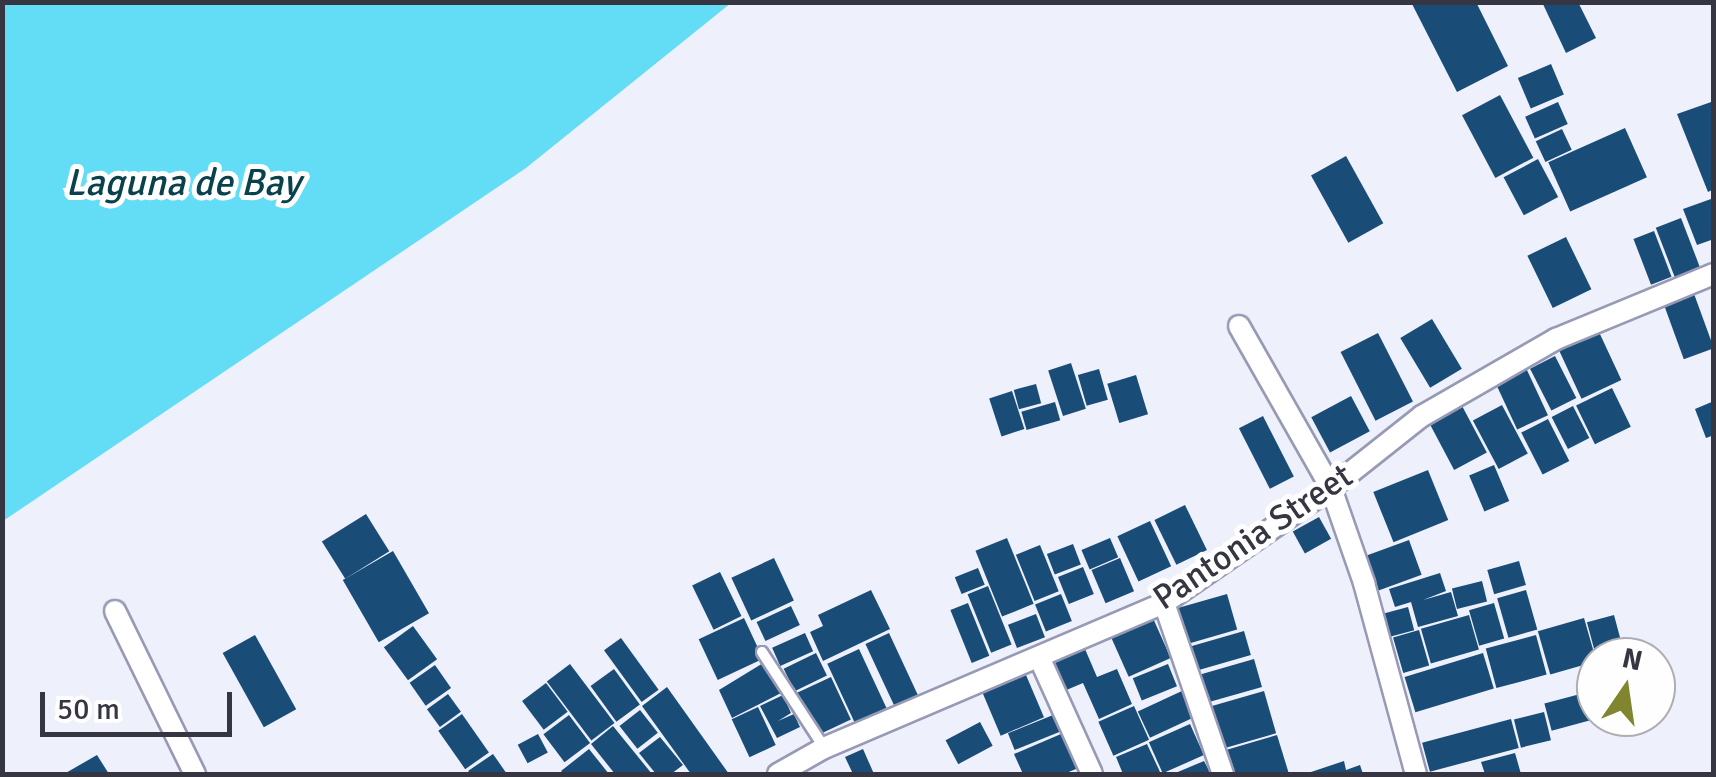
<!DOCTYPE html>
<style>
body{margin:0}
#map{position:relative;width:1716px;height:777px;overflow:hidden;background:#eef0fb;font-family:Signika,sans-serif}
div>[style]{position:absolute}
.water>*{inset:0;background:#63ddf6}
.building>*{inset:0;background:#194d78;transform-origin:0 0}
.roads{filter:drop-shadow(2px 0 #989ab5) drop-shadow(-2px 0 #989ab5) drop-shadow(0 2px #989ab5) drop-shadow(0 -2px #989ab5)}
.service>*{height:10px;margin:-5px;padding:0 5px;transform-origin:5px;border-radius:5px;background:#fff}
.minor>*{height:20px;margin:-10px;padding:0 10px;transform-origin:10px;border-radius:10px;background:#fff}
span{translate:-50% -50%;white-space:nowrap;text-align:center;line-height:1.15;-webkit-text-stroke:10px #fefefe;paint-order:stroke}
.street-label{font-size:35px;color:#353641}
.water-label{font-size:38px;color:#09424d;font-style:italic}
.frame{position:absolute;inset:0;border:5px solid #353641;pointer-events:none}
.north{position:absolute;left:1576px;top:637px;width:100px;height:100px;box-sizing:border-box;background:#fefefe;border:2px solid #aeaeb2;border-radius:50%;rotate:13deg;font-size:28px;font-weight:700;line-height:40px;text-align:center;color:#353641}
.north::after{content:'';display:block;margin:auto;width:35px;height:45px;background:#818530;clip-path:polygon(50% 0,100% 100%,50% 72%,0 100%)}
.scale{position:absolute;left:40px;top:692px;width:192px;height:45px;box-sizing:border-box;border:5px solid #353641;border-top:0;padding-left:12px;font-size:30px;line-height:35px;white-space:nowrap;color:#353641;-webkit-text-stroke:8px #fefefe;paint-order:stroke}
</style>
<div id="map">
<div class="water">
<i style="clip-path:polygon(3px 2px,731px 2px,731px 3px,526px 168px,3px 521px)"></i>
</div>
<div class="building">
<i style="clip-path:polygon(1411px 2px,1476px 2px,1508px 66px,1457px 92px)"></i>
<i style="clip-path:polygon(1542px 2px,1578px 2px,1596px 38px,1566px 53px)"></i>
<i style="left:1551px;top:64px;width:33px;height:36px;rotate:67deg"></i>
<i style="left:1500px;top:95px;width:71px;height:43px;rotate:62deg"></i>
<i style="clip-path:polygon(1714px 101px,1714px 189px,1708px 192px,1677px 114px)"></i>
<i style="left:1558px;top:102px;width:24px;height:36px;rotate:66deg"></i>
<i style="left:1625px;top:128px;width:54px;height:84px;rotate:66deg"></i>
<i style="left:1562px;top:129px;width:23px;height:29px;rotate:65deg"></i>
<i style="left:1346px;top:156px;width:77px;height:40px;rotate:61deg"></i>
<i style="left:1538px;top:159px;width:43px;height:39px;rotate:62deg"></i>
<i style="clip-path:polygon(1711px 199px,1714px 239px,1697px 245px,1683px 209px)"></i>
<i style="left:1681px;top:218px;width:53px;height:27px;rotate:69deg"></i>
<i style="left:1654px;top:231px;width:49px;height:22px;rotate:69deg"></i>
<i style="left:1566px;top:237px;width:58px;height:43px;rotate:64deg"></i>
<i style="left:1693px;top:291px;width:61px;height:32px;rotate:70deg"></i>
<i style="left:1432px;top:319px;width:58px;height:37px;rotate:59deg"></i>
<i style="left:1599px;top:332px;width:53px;height:44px;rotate:65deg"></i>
<i style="left:1378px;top:333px;width:77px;height:42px;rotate:63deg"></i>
<i style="left:1555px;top:356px;width:47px;height:28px;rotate:63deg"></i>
<i style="left:1071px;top:363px;width:48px;height:24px;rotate:72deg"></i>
<i style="left:1526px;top:368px;width:52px;height:34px;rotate:65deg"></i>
<i style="left:1099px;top:369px;width:32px;height:22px;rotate:74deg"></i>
<i style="left:1136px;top:375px;width:41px;height:30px;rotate:73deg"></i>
<i style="left:1036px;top:384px;width:20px;height:23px;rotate:75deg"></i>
<i style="left:1612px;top:388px;width:43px;height:40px;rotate:64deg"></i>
<i style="left:1012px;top:391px;width:40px;height:24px;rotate:72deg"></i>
<i style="left:1351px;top:396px;width:40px;height:45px;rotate:62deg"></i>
<i style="clip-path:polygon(1714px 401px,1714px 435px,1706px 438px,1695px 409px)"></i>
<i style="left:1055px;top:402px;width:19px;height:35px;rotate:74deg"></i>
<i style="left:1461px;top:404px;width:55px;height:37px;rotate:62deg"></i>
<i style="left:1502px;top:405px;width:55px;height:33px;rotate:62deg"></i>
<i style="left:1573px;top:406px;width:36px;height:24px;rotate:63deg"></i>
<i style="left:1263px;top:416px;width:68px;height:27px;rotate:63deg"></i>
<i style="left:1548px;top:419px;width:47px;height:30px;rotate:63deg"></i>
<i style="left:1494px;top:465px;width:39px;height:27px;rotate:67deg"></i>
<i style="left:1428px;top:470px;width:54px;height:59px;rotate:68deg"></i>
<i style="left:1185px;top:505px;width:50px;height:34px;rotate:64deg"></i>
<i style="left:366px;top:514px;width:44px;height:52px;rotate:58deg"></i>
<i style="left:1319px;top:517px;width:25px;height:30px;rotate:61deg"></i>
<i style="left:1150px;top:521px;width:50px;height:36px;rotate:65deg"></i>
<i style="left:1007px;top:538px;width:71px;height:34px;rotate:68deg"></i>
<i style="left:1110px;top:538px;width:21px;height:31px;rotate:67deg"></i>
<i style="left:1409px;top:540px;width:37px;height:48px;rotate:70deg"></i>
<i style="left:1073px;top:544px;width:22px;height:28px;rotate:69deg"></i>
<i style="left:1040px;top:545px;width:50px;height:26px;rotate:68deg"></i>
<i style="left:393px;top:551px;width:72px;height:58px;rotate:60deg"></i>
<i style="left:774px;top:558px;width:47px;height:47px;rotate:65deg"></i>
<i style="left:1120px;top:558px;width:36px;height:31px;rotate:67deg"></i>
<i style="left:1519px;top:561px;width:25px;height:33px;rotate:74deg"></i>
<i style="left:1083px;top:567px;width:29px;height:27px;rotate:68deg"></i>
<i style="left:978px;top:568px;width:18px;height:25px;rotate:68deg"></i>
<i style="left:720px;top:572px;width:49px;height:31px;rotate:64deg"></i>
<i style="clip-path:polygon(1440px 573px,1446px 591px,1423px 600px,1451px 592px,1458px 616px,1418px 627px,1411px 602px,1395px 607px,1389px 589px)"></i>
<i style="left:1482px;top:581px;width:21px;height:31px;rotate:76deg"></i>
<i style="left:988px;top:586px;width:63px;height:22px;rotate:68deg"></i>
<i style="clip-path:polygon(871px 590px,890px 629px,823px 661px,810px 632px,823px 626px,818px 615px)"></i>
<i style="left:1526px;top:590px;width:41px;height:30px;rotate:74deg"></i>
<i style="left:1061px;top:594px;width:29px;height:28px;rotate:68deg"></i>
<i style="left:1227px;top:594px;width:37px;height:52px;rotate:74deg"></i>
<i style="left:968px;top:603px;width:57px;height:19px;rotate:68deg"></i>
<i style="left:1494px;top:603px;width:37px;height:26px;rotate:74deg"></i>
<i style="left:791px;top:606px;width:21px;height:38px;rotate:65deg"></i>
<i style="left:1408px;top:607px;width:24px;height:27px;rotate:75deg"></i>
<i style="left:1036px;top:614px;width:25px;height:30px;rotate:69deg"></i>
<i style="left:1469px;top:615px;width:36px;height:50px;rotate:74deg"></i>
<i style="left:1614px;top:615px;width:39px;height:28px;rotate:75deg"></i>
<i style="left:1152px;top:616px;width:46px;height:46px;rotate:66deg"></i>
<i style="left:744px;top:618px;width:45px;height:50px;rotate:65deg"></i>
<i style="left:1584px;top:618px;width:45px;height:48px;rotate:74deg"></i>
<i style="left:413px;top:626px;width:41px;height:36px;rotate:54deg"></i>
<i style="left:1419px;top:630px;width:37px;height:27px;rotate:74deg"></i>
<i style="left:1244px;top:631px;width:25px;height:55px;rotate:74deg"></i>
<i style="left:805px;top:633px;width:20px;height:36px;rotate:66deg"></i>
<i style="left:889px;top:633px;width:68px;height:26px;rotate:65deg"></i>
<i style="left:255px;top:635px;width:85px;height:37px;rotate:61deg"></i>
<i style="left:1536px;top:635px;width:41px;height:52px;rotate:75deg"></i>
<i style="left:621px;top:638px;width:64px;height:21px;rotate:54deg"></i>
<i style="left:859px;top:649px;width:65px;height:35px;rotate:65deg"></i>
<i style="clip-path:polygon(1085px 649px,1097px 677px,1117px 669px,1132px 704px,1099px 719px,1083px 683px,1064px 691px,1052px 664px)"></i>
<i style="left:816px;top:653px;width:25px;height:36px;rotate:64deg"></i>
<i style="left:1483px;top:653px;width:37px;height:82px;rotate:73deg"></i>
<i style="left:1254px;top:659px;width:29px;height:55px;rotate:74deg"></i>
<i style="clip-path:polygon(768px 660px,783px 692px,732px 718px,719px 690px)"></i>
<i style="left:570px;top:664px;width:74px;height:29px;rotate:53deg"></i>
<i style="left:1168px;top:664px;width:24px;height:38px;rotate:68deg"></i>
<i style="left:435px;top:665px;width:28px;height:31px;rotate:55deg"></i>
<i style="left:614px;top:669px;width:44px;height:29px;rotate:54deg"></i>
<i style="left:1026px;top:675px;width:46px;height:47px;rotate:67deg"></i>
<i style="left:831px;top:677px;width:47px;height:38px;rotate:65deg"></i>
<i style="left:546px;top:683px;width:36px;height:30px;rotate:53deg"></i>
<i style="clip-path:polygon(667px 687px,729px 774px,691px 774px,642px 706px)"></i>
<i style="left:1184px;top:690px;width:29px;height:51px;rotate:65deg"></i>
<i style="left:1264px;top:691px;width:44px;height:55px;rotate:74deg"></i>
<i style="left:1584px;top:693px;width:28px;height:41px;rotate:75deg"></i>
<i style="left:448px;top:694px;width:22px;height:26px;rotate:54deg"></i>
<i style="clip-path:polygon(783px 695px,791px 713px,778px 721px,794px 714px,800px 727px,777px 738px,760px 706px)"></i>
<i style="left:1134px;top:706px;width:37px;height:39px;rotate:66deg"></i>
<i style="left:758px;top:707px;width:42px;height:29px;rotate:65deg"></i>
<i style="left:640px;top:710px;width:29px;height:26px;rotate:52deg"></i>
<i style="left:1544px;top:712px;width:29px;height:31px;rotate:76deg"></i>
<i style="left:1058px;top:713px;width:18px;height:54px;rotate:68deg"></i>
<i style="left:462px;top:714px;width:47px;height:29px;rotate:55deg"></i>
<i style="left:569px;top:715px;width:35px;height:32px;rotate:53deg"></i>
<i style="left:1511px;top:719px;width:30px;height:92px;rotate:75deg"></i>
<i style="left:980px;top:722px;width:27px;height:39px;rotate:62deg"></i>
<i style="left:1190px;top:724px;width:34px;height:45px;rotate:66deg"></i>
<i style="clip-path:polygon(613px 726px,652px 774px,615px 774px,591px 744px)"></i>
<i style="clip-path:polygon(1068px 731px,1083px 766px,1064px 774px,1023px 774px,1014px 754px)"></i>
<i style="left:538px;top:734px;width:21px;height:23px;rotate:62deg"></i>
<i style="clip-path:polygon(1277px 735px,1289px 774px,1233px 774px,1226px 750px)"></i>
<i style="clip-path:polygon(660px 737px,683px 765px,671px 774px,656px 774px,639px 753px)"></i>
<i style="clip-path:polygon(1147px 744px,1161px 774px,1123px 774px,1116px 757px)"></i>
<i style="clip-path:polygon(589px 749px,609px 774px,564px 774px,561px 771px)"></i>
<i style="clip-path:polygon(863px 749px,874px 774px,853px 774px,845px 757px)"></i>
<i style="clip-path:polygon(1515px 753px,1521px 774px,1485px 774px,1481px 762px)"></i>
<i style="clip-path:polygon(493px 754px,507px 774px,471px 774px,468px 771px)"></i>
<i style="clip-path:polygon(97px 755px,109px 774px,64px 774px)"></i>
<i style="clip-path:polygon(1204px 761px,1211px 774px,1173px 774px)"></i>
<i style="clip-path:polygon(1344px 761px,1346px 770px,1360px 765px,1363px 774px,1305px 774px)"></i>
</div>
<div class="roads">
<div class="service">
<i style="left:762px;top:652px;width:113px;rotate:56.9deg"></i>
</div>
<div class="minor">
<i style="left:1239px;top:326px;width:186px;rotate:60.4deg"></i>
<i style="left:1331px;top:488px;width:101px;rotate:70.8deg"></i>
<i style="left:1364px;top:583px;width:198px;rotate:74.8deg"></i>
<i style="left:1164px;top:603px;width:181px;rotate:71deg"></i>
<i style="left:115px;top:611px;width:182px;rotate:63.9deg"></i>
<i style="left:1039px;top:657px;width:128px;rotate:65.6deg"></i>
<i style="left:778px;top:774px;width:53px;rotate:-29.5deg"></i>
<i style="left:824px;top:748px;width:370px;rotate:-23.1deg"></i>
<i style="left:1164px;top:603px;width:203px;rotate:-34.6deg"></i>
<i style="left:1331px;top:488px;width:116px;rotate:-38.4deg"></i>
<i style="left:1422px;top:416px;width:155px;rotate:-29.9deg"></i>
<i style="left:1556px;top:339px;width:171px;rotate:-22.4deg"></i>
</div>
</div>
<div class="street-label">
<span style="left:1253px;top:537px;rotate:-34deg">Pantonia Street</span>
</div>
<div class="water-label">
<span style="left:183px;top:183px">Laguna de Bay</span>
</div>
<div class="frame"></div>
<div class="north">N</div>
<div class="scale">50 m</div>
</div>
